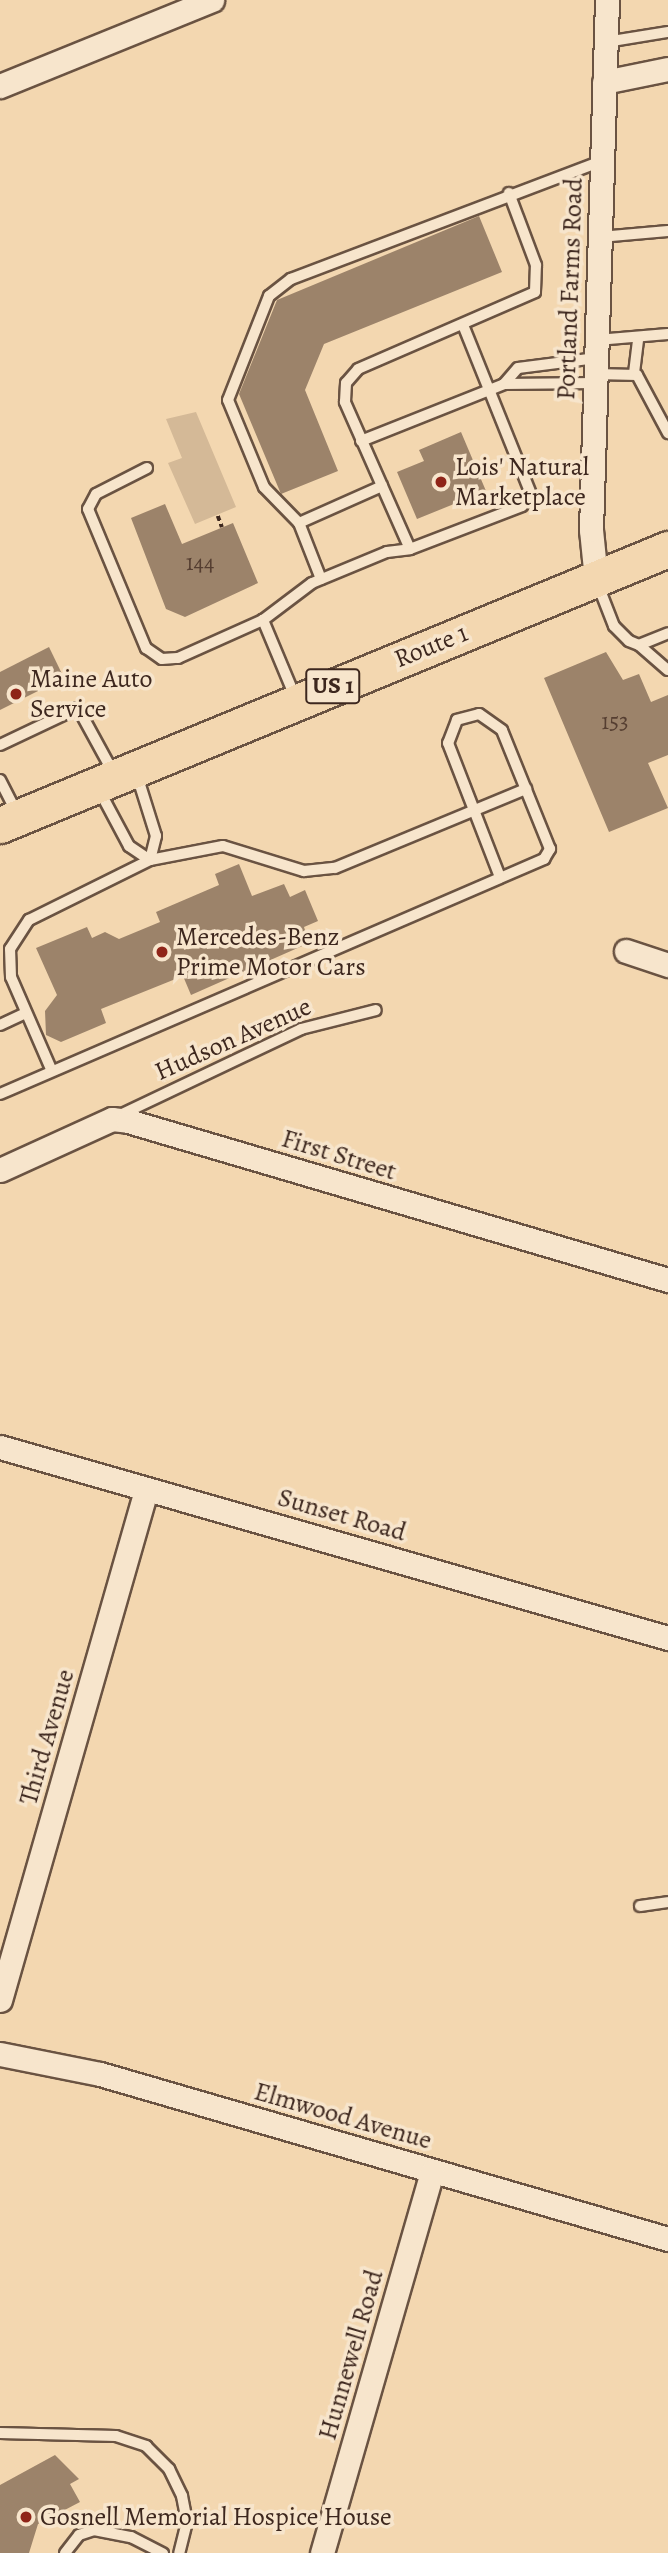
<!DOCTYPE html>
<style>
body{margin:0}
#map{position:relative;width:668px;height:2553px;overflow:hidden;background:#f3d7b0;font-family:Alegreya,serif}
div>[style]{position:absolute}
.green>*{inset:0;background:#d4b997}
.building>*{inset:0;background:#9c836a}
.path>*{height:3.5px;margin-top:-1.75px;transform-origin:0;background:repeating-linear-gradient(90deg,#3d271e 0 5px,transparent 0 8.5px)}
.roads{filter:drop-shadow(2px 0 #6a5342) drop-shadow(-2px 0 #6a5342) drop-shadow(0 2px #6a5342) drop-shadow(0 -2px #6a5342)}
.service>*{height:10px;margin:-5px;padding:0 5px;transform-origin:5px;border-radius:5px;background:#f7e5cc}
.minor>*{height:23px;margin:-11.5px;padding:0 11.5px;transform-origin:11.5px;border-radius:11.5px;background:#f7e5cc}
.primary>*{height:35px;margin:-17.5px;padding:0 17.5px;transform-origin:17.5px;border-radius:17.5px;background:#f3d7b0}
.dots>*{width:19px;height:19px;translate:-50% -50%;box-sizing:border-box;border:4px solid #f7e5cc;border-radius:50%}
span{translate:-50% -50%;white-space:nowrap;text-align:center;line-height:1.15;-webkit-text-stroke:7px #f7e5cc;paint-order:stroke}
.number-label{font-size:23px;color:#553e31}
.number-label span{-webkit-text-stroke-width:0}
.shield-label span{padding:2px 5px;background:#f7e5cc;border:2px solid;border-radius:5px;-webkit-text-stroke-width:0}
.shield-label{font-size:24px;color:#3d271e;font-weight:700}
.street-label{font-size:26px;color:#3d271e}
.poi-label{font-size:26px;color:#3d271e}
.left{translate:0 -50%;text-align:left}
</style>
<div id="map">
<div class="green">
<i style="clip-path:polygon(196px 412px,236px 507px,195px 524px,168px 463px,182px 458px,166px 419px)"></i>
</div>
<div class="building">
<i style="clip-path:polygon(479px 216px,502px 272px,324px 344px,305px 390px,338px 471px,281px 494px,239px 394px,277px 300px)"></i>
<i style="clip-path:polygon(461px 432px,486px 491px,417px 519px,397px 472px,424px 461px,419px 450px)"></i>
<i style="clip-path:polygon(165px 504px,182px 544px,233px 523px,258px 583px,185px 617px,166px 609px,131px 518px)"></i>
<i style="clip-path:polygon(49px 647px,64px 678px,0 710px,0 672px)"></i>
<i style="clip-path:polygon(606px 652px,623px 680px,639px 674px,651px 702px,668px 695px,668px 755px,648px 763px,668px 808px,609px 832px,544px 678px)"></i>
<i style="clip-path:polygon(239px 864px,252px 896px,284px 884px,290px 897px,305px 890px,318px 921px,304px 927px,309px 943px,191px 995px,183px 976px,101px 1009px,106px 1023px,61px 1042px,46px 1035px,45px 1011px,57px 995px,36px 948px,87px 927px,92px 938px,105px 932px,119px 939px,160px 922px,156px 912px,219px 885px,215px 874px)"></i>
<i style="clip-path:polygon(55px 2455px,79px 2479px,70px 2484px,80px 2502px,38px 2524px,29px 2553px,0 2553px,0 2485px)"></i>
</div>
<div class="path">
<i style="left:218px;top:516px;width:12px;rotate:70deg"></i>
</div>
<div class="roads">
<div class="service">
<i style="left:606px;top:42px;width:63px;rotate:-9.2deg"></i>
<i style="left:600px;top:237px;width:68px;rotate:-5deg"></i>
<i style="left:597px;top:340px;width:71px;rotate:-4.8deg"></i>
<i style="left:634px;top:373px;width:35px;rotate:-83deg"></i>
<i style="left:596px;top:374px;width:41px;rotate:1.4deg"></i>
<i style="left:637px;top:375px;width:66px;rotate:61.9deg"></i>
<i style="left:504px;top:384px;width:91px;rotate:-0.6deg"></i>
<i style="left:361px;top:441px;width:154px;rotate:-21.7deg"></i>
<i style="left:504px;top:384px;width:21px;rotate:-49deg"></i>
<i style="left:518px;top:368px;width:79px;rotate:-7.3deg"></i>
<i style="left:147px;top:468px;width:57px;rotate:153deg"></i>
<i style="left:96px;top:494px;width:17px;rotate:118deg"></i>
<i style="left:88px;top:509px;width:151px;rotate:67.4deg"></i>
<i style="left:146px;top:648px;width:19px;rotate:35deg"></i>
<i style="left:162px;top:659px;width:16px;rotate:-4deg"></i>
<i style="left:178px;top:658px;width:93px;rotate:-24.1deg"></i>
<i style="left:299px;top:523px;width:91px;rotate:-24deg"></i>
<i style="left:410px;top:549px;width:120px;rotate:-21deg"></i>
<i style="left:522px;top:506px;width:15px;rotate:-53deg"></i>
<i style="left:531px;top:494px;width:182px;rotate:-111.9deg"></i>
<i style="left:321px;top:579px;width:60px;rotate:-111.4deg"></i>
<i style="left:299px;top:523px;width:50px;rotate:-134.2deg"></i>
<i style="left:264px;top:487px;width:94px;rotate:-112.5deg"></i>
<i style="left:228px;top:400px;width:112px;rotate:-68.5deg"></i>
<i style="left:269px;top:296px;width:28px;rotate:-38deg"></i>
<i style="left:291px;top:279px;width:333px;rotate:-20.8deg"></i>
<i style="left:598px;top:585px;width:44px;rotate:68.7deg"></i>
<i style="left:614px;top:626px;width:21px;rotate:45deg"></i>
<i style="left:629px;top:641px;width:11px;rotate:22deg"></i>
<i style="left:639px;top:645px;width:31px;rotate:-22deg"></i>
<i style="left:639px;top:645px;width:38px;rotate:41deg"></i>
<i style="left:296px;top:699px;width:86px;rotate:-112.7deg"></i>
<i style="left:263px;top:620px;width:61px;rotate:-37.1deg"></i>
<i style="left:312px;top:583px;width:81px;rotate:-22.5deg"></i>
<i style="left:387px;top:552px;width:23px;rotate:-7deg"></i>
<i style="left:410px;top:549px;width:161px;rotate:-113.9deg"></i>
<i style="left:345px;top:402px;width:19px;rotate:-87deg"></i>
<i style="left:346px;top:383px;width:18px;rotate:-49deg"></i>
<i style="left:358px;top:369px;width:193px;rotate:-23.5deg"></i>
<i style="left:535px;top:292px;width:27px;rotate:-88deg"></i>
<i style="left:536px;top:265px;width:77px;rotate:-110.6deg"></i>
<i style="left:0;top:745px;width:86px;rotate:-25.4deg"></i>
<i style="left:78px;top:708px;width:73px;rotate:61.3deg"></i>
<i style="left:0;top:780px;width:36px;rotate:63deg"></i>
<i style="left:98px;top:788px;width:66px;rotate:61.9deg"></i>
<i style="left:129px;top:846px;width:25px;rotate:34deg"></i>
<i style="left:150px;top:860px;width:25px;rotate:-76deg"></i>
<i style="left:156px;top:836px;width:67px;rotate:-107.4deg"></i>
<i style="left:0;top:1025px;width:26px;rotate:-25deg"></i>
<i style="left:51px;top:1069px;width:100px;rotate:-113.5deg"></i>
<i style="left:11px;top:977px;width:28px;rotate:-92deg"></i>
<i style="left:10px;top:949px;width:35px;rotate:-57deg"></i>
<i style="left:29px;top:920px;width:135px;rotate:-26.4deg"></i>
<i style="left:150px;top:860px;width:74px;rotate:-10.9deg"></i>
<i style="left:223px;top:846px;width:85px;rotate:17.2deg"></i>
<i style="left:304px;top:871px;width:31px;rotate:-6deg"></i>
<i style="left:335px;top:868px;width:207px;rotate:-22.5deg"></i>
<i style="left:0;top:1094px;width:593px;rotate:-23.36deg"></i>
<i style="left:544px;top:859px;width:12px;rotate:-59deg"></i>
<i style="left:550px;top:849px;width:128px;rotate:-112deg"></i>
<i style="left:502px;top:730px;width:28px;rotate:-145deg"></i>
<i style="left:479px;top:714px;width:23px;rotate:165deg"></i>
<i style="left:457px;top:720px;width:25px;rotate:111deg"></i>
<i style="left:448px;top:743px;width:144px;rotate:68.8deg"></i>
<i style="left:118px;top:1116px;width:203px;rotate:-25.4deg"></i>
<i style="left:301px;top:1029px;width:77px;rotate:-14.2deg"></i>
<i style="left:640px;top:1906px;width:28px;rotate:-8deg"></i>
<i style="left:0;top:2433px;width:116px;rotate:1.5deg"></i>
<i style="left:116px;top:2436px;width:32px;rotate:18deg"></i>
<i style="left:146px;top:2446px;width:33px;rotate:45deg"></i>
<i style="left:169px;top:2469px;width:30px;rotate:64deg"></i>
<i style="left:182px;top:2496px;width:26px;rotate:79deg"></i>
<i style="left:187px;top:2522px;width:32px;rotate:104deg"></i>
<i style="left:65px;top:2553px;width:23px;rotate:-52deg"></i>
<i style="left:79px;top:2535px;width:16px;rotate:-18deg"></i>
<i style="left:94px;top:2530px;width:38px;rotate:11deg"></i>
<i style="left:131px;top:2537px;width:36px;rotate:27deg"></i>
</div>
<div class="minor">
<i style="left:604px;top:82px;width:65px;rotate:-11.5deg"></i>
<i style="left:0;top:86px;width:229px;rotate:-22.1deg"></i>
<i style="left:596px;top:579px;width:49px;rotate:-95.8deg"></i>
<i style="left:591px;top:530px;width:530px;rotate:-88.27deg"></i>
<i style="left:626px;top:951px;width:44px;rotate:18.4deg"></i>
<i style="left:0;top:1170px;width:123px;rotate:-24.5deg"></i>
<i style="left:112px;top:1119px;width:16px;rotate:7deg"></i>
<i style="left:128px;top:1121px;width:563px;rotate:16.41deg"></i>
<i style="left:0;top:1447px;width:695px;rotate:15.96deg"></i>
<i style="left:0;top:2000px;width:530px;rotate:-74.02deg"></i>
<i style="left:0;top:2054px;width:102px;rotate:11.3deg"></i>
<i style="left:100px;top:2074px;width:591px;rotate:16.2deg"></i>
<i style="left:322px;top:2553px;width:397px;rotate:-73.9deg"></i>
</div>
<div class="primary">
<i style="left:0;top:825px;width:723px;rotate:-22.45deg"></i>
</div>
</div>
<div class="dots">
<i style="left:441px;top:482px;background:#8f2418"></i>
<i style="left:16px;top:694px;background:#8f2418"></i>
<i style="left:162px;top:952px;background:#8f2418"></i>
<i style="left:26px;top:2517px;background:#8f2418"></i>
</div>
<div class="number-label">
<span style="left:200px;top:563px">144</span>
<span style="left:615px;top:722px">153</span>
</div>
<div class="shield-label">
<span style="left:333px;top:686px">US 1</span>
</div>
<div class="street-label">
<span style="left:570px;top:289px;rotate:-88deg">Portland Farms Road</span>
<span style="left:431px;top:646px;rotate:-22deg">Route 1</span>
<span style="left:233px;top:1039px;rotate:-24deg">Hudson Avenue</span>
<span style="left:339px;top:1155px;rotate:17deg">First Street</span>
<span style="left:342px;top:1515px;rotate:16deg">Sunset Road</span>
<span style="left:47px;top:1737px;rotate:-74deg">Third Avenue</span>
<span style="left:343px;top:2116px;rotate:16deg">Elmwood Avenue</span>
<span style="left:351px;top:2355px;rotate:-74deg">Hunnewell Road</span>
</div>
<div class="poi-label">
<span class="left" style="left:455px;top:482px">Lois' Natural<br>Marketplace</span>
<span class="left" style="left:30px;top:694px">Maine Auto<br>Service</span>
<span class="left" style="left:176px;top:952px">Mercedes-Benz<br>Prime Motor Cars</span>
<span class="left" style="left:40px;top:2517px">Gosnell Memorial Hospice House</span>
</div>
</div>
